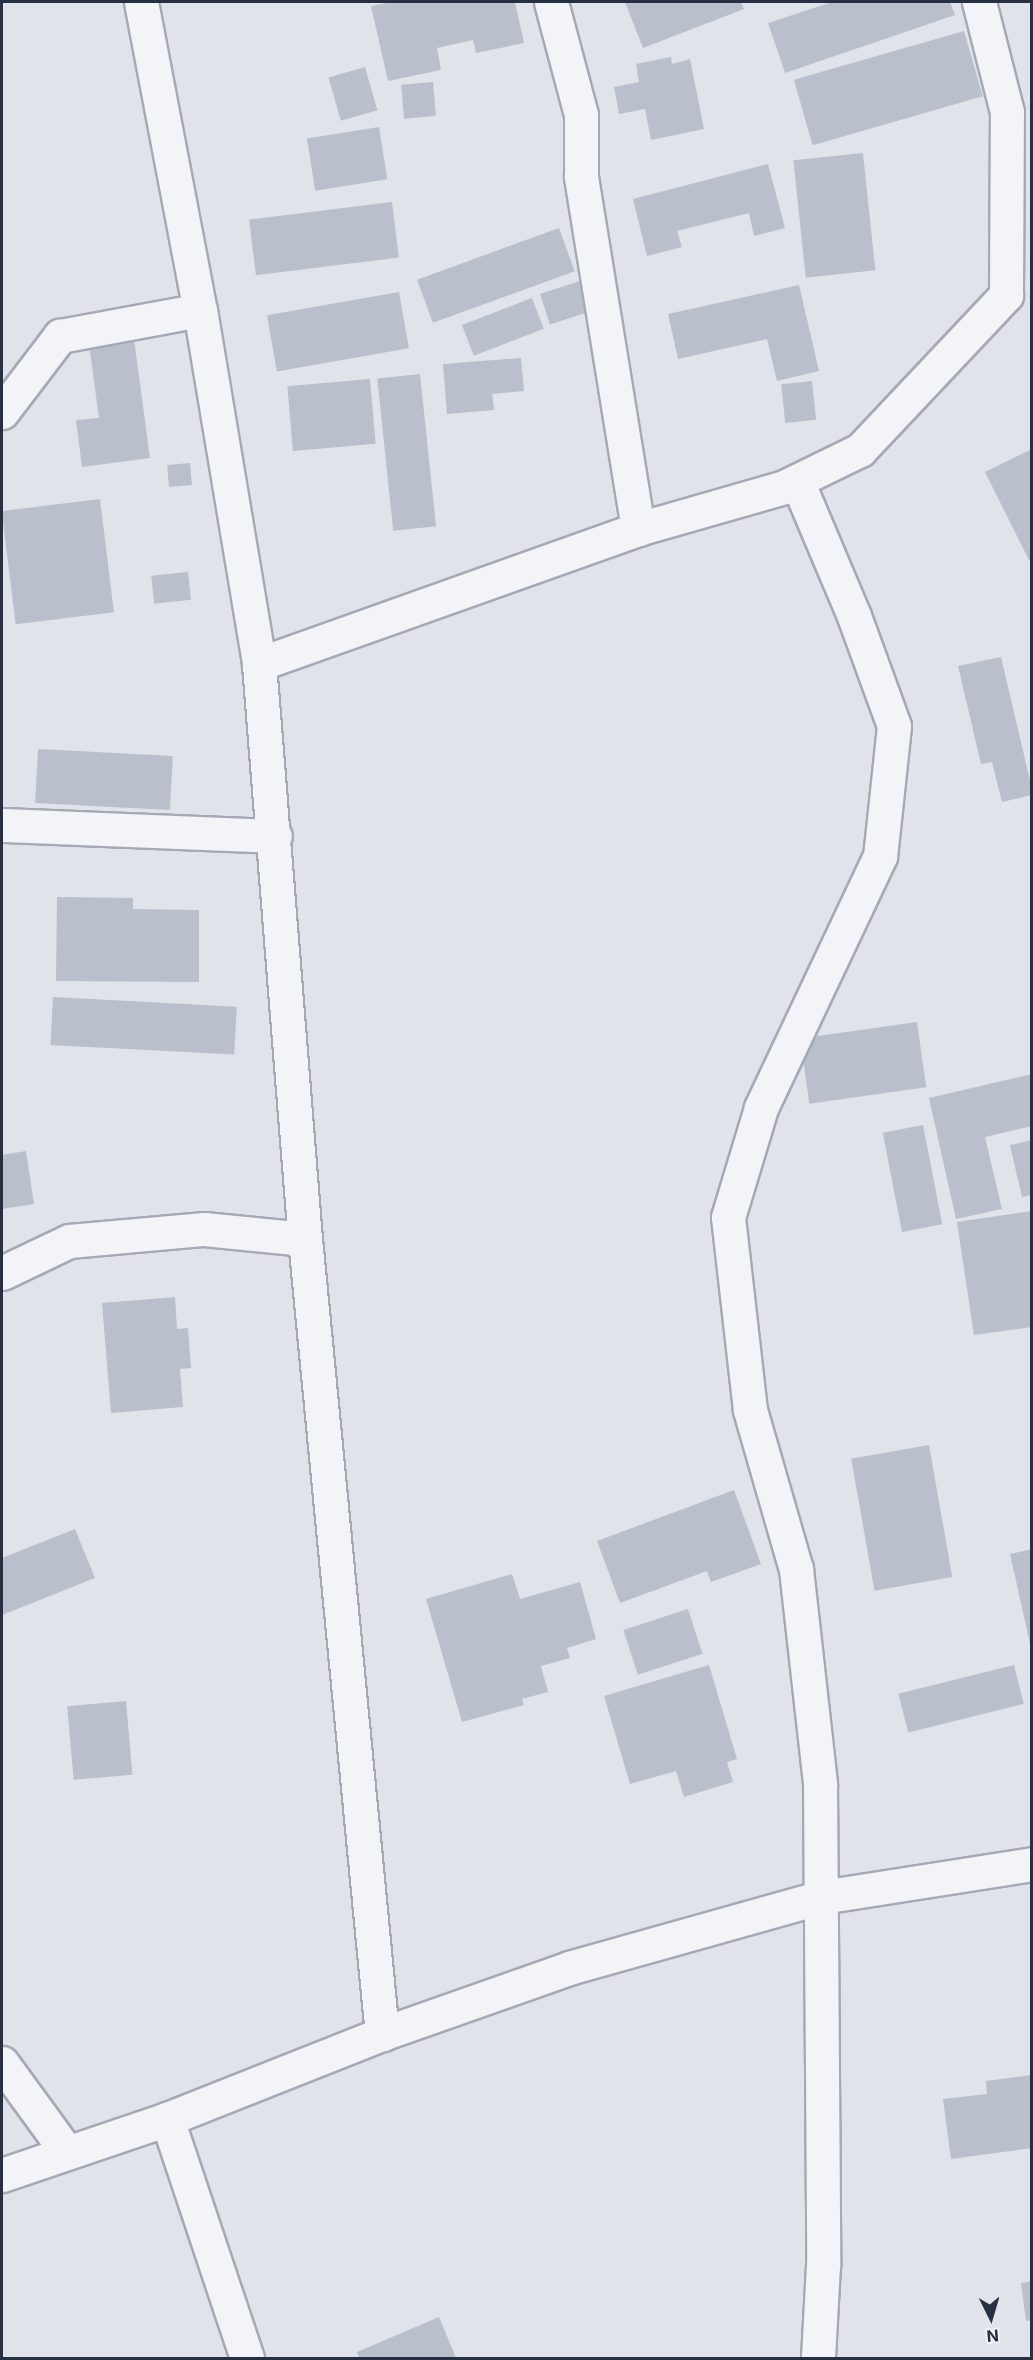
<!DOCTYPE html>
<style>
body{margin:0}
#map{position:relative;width:1033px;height:2360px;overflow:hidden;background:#e0e3ea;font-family:Inter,sans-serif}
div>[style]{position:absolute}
.building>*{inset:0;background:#b9bfcb;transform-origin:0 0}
.roads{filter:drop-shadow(2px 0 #a5a9b5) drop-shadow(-2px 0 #a5a9b5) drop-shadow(0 2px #a5a9b5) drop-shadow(0 -2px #a5a9b5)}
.minor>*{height:33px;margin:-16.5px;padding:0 16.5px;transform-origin:16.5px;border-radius:16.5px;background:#f3f4f8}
span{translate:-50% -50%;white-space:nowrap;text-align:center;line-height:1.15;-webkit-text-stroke:5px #f0f2f7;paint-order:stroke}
.frame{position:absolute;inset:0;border:3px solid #272f43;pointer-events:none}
.north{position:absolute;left:961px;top:2288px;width:60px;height:60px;-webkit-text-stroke:4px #f0f2f7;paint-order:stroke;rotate:175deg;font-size:16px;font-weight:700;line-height:24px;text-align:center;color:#272f43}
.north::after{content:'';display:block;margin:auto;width:21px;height:27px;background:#272f43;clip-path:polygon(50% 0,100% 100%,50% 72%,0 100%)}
</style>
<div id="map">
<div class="building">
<i style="clip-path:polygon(392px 2px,515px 2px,524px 43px,476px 53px,473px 40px,437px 48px,441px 70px,388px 81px,371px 6px)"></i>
<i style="clip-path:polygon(625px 2px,741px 2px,744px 9px,643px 48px)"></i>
<i style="clip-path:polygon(832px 2px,950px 2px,955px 15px,785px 73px,768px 23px)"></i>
<i style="left:964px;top:31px;width:68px;height:177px;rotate:74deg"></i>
<i style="clip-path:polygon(671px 57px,672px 64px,690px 59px,704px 129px,651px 140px,645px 109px,619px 114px,614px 87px,639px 82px,636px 64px)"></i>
<i style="left:365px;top:67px;width:45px;height:38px;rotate:74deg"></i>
<i style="left:433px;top:82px;width:34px;height:32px;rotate:85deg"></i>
<i style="left:379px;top:127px;width:53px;height:73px;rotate:81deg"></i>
<i style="left:863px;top:153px;width:118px;height:70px;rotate:84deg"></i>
<i style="clip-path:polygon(768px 164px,785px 228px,754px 236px,749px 213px,677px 231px,682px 247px,647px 256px,633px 199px)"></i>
<i style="left:392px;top:202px;width:56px;height:144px;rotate:83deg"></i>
<i style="left:559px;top:228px;width:46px;height:151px;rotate:70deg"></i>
<i style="left:580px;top:281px;width:32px;height:42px;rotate:72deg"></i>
<i style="clip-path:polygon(799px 285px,819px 371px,777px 381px,767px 339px,678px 359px,668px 314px)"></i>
<i style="left:399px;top:292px;width:57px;height:134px;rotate:80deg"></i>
<i style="left:532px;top:298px;width:33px;height:75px;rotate:69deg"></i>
<i style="clip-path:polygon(133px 332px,150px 458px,82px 467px,76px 420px,99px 418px,88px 337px)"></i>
<i style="clip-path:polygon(521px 358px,524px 391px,492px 394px,494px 410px,447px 414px,443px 364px)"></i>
<i style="left:420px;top:374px;width:153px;height:43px;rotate:84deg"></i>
<i style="left:370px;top:379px;width:65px;height:83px;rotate:85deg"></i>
<i style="left:812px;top:381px;width:39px;height:31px;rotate:84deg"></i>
<i style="clip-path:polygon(1032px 449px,1032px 559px,1029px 560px,985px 472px)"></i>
<i style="left:190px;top:463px;width:22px;height:23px;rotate:85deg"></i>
<i style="left:100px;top:499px;width:114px;height:99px;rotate:83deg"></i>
<i style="left:188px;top:572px;width:28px;height:37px;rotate:84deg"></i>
<i style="clip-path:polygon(1001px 657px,1032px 789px,1032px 795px,1002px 802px,992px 762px,981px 764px,958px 666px)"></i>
<i style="left:38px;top:749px;width:135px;height:54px;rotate:3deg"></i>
<i style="clip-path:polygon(57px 897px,133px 898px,133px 909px,199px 910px,199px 982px,56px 981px)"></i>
<i style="left:53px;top:997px;width:184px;height:48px;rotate:3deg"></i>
<i style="left:917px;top:1022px;width:66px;height:118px;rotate:82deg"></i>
<i style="clip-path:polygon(1032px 1074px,1032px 1126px,985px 1137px,1002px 1209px,956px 1219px,929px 1098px)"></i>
<i style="left:923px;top:1125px;width:101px;height:41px;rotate:79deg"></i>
<i style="clip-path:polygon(1032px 1140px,1032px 1195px,1022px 1197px,1010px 1145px)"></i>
<i style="clip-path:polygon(26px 1151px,34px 1204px,2px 1209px,2px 1155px)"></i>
<i style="clip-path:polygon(1032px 1211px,1032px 1327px,974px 1335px,957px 1222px)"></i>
<i style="clip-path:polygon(175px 1297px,177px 1329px,188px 1328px,191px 1368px,180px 1369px,183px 1407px,111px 1413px,102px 1303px)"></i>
<i style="left:929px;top:1445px;width:134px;height:79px;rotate:80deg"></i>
<i style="clip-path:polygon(734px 1490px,761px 1564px,711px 1582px,707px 1571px,620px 1603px,597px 1541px)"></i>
<i style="clip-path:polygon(75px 1529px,95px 1578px,2px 1615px,2px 1558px)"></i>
<i style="clip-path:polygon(1032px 1549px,1032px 1648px,1031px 1648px,1010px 1554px)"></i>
<i style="clip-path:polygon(512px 1574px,520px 1599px,580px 1582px,596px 1639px,567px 1648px,570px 1658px,541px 1666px,548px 1692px,522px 1699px,524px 1705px,462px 1722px,426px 1599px)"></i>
<i style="left:688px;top:1609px;width:47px;height:68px;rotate:72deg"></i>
<i style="clip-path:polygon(709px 1665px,737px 1759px,727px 1762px,733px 1782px,684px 1797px,676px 1771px,630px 1784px,604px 1696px)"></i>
<i style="left:1014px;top:1665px;width:40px;height:119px;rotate:76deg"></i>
<i style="left:126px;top:1701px;width:74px;height:59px;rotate:85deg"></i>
<i style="clip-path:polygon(1032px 2075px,1032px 2148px,951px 2159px,943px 2099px,987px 2094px,986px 2081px)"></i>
<i style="clip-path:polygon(1032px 2281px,1032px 2320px,1026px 2321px,1021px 2283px)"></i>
<i style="clip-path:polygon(439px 2317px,456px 2358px,359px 2358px,357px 2352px)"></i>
</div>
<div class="roads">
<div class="minor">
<i style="left:141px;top:2px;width:314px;rotate:79.2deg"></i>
<i style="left:200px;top:310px;width:359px;rotate:80.5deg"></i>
<i style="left:259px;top:664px;width:577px;rotate:85.43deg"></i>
<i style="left:305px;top:1239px;width:799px;rotate:84.47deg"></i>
<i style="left:551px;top:2px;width:117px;rotate:75.1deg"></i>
<i style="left:581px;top:115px;width:62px;rotate:90deg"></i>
<i style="left:581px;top:177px;width:357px;rotate:80.8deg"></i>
<i style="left:2px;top:412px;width:96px;rotate:-52.7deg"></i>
<i style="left:60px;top:336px;width:142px;rotate:-10.5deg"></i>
<i style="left:797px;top:481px;width:147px;rotate:67.1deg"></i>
<i style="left:854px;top:616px;width:117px;rotate:70deg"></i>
<i style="left:894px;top:726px;width:131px;rotate:96.1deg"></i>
<i style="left:880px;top:856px;width:279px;rotate:115.3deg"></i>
<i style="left:761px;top:1108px;width:114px;rotate:106.8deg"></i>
<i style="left:728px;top:1217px;width:194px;rotate:83.5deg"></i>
<i style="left:750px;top:1410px;width:166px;rotate:73.9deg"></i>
<i style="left:796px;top:1569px;width:216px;rotate:83.6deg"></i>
<i style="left:820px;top:1784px;width:481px;rotate:89.6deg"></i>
<i style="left:823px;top:2265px;width:93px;rotate:93.1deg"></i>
<i style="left:259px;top:664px;width:402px;rotate:-19.6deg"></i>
<i style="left:638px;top:529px;width:152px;rotate:-16deg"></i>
<i style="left:784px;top:487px;width:85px;rotate:-26deg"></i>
<i style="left:860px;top:450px;width:213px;rotate:-46.7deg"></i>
<i style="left:1006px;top:295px;width:183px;rotate:-89.7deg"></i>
<i style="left:1007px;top:112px;width:114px;rotate:-104.3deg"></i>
<i style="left:2px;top:825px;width:273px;rotate:2.3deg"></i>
<i style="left:2px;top:1273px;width:74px;rotate:-25.5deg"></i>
<i style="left:69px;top:1241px;width:136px;rotate:-5.1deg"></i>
<i style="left:204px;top:1229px;width:101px;rotate:5.7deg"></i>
<i style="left:2px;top:2063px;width:110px;rotate:53.9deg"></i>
<i style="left:167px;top:2119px;width:252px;rotate:71.5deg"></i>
<i style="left:2px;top:2175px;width:174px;rotate:-18.7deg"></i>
<i style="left:167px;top:2119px;width:231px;rotate:-21.6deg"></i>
<i style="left:382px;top:2034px;width:198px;rotate:-19.4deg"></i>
<i style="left:569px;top:1968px;width:263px;rotate:-15.7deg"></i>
<i style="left:822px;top:1897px;width:213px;rotate:-8.9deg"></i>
</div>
</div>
<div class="frame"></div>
<div class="north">N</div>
</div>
